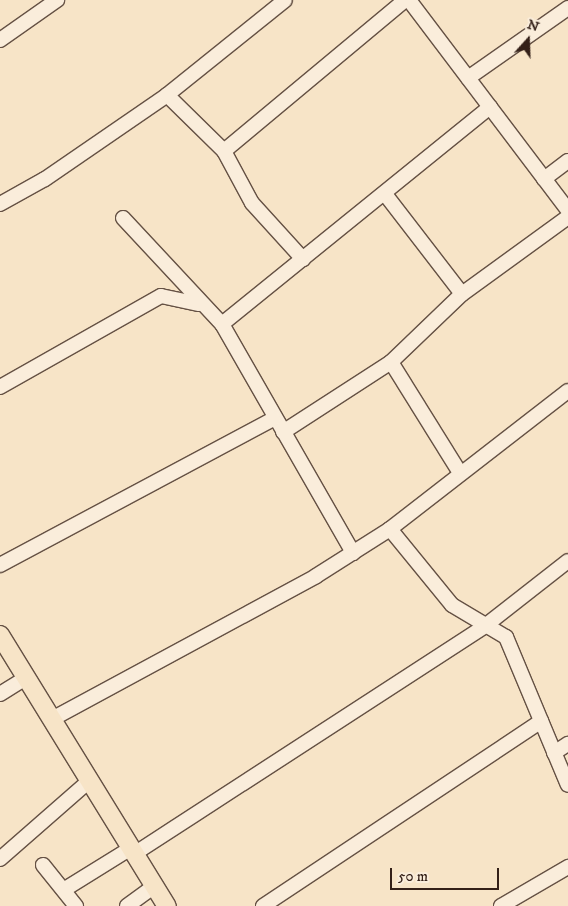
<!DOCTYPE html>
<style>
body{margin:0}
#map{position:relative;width:568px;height:906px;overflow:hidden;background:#f7e4c7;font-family:"IM FELL DW Pica",serif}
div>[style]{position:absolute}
.roads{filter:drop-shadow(1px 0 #655144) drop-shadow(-1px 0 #655144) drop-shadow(0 1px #655144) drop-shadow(0 -1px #655144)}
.minor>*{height:14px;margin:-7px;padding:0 7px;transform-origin:7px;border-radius:7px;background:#faeddb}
.major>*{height:18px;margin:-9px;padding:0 9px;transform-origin:9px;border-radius:9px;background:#f7e4c7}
span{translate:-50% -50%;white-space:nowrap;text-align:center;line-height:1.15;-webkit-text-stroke:4px #faeddb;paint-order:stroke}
.north{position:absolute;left:503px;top:15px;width:50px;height:50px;-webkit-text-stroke:4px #faeddb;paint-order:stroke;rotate:20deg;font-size:14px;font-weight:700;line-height:20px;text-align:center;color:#342018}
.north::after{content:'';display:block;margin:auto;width:18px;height:22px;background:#342018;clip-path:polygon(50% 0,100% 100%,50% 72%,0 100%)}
.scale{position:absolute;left:390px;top:868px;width:109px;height:22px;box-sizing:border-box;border:2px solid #342018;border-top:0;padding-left:6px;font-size:15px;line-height:18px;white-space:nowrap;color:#342018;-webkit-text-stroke:4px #faeddb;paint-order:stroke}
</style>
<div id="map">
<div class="roads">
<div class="minor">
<i style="left:409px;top:0;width:263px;rotate:52.9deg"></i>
<i style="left:0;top:40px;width:70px;rotate:-35.1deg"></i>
<i style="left:468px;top:78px;width:122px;rotate:-35deg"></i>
<i style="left:167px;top:95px;width:80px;rotate:44.5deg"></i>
<i style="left:224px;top:151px;width:59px;rotate:61.7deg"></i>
<i style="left:252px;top:203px;width:76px;rotate:47.7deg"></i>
<i style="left:224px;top:151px;width:236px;rotate:-39.8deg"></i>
<i style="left:544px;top:179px;width:30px;rotate:-37deg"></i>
<i style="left:385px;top:194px;width:126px;rotate:52.4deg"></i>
<i style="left:0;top:204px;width:51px;rotate:-29.1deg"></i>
<i style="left:45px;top:179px;width:148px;rotate:-34.5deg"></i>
<i style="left:167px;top:95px;width:151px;rotate:-38.8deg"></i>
<i style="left:123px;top:218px;width:145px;rotate:47deg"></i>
<i style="left:222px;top:324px;width:264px;rotate:60.2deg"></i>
<i style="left:222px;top:324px;width:345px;rotate:-39deg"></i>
<i style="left:391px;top:362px;width:131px;rotate:58.1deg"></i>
<i style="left:0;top:387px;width:185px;rotate:-29.5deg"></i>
<i style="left:161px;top:296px;width:39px;rotate:12deg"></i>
<i style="left:283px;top:432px;width:129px;rotate:-32.9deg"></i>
<i style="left:391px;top:362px;width:98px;rotate:-43.8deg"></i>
<i style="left:462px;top:294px;width:131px;rotate:-36deg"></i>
<i style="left:390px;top:529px;width:98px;rotate:50.8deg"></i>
<i style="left:452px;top:605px;width:63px;rotate:30.7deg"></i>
<i style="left:506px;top:637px;width:160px;rotate:67.3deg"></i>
<i style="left:0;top:565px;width:310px;rotate:-28.1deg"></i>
<i style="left:0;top:694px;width:31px;rotate:-32deg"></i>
<i style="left:52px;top:719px;width:300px;rotate:-28.4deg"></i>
<i style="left:316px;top:576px;width:88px;rotate:-32.4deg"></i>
<i style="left:390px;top:529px;width:225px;rotate:-37.8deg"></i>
<i style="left:554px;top:753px;width:17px;rotate:-33deg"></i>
<i style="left:134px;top:854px;width:419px;rotate:-33deg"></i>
<i style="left:485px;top:626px;width:105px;rotate:-38.1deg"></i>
<i style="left:0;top:859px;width:118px;rotate:-41.2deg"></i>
<i style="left:43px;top:865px;width:53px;rotate:51.2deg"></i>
<i style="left:65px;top:889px;width:78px;rotate:-31.8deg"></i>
<i style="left:127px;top:906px;width:34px;rotate:-36deg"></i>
<i style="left:263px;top:906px;width:334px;rotate:-33.6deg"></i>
<i style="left:501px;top:906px;width:78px;rotate:-30.2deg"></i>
</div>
<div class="major">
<i style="left:0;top:635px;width:318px;rotate:58.4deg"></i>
</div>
</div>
<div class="north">N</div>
<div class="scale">50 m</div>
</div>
